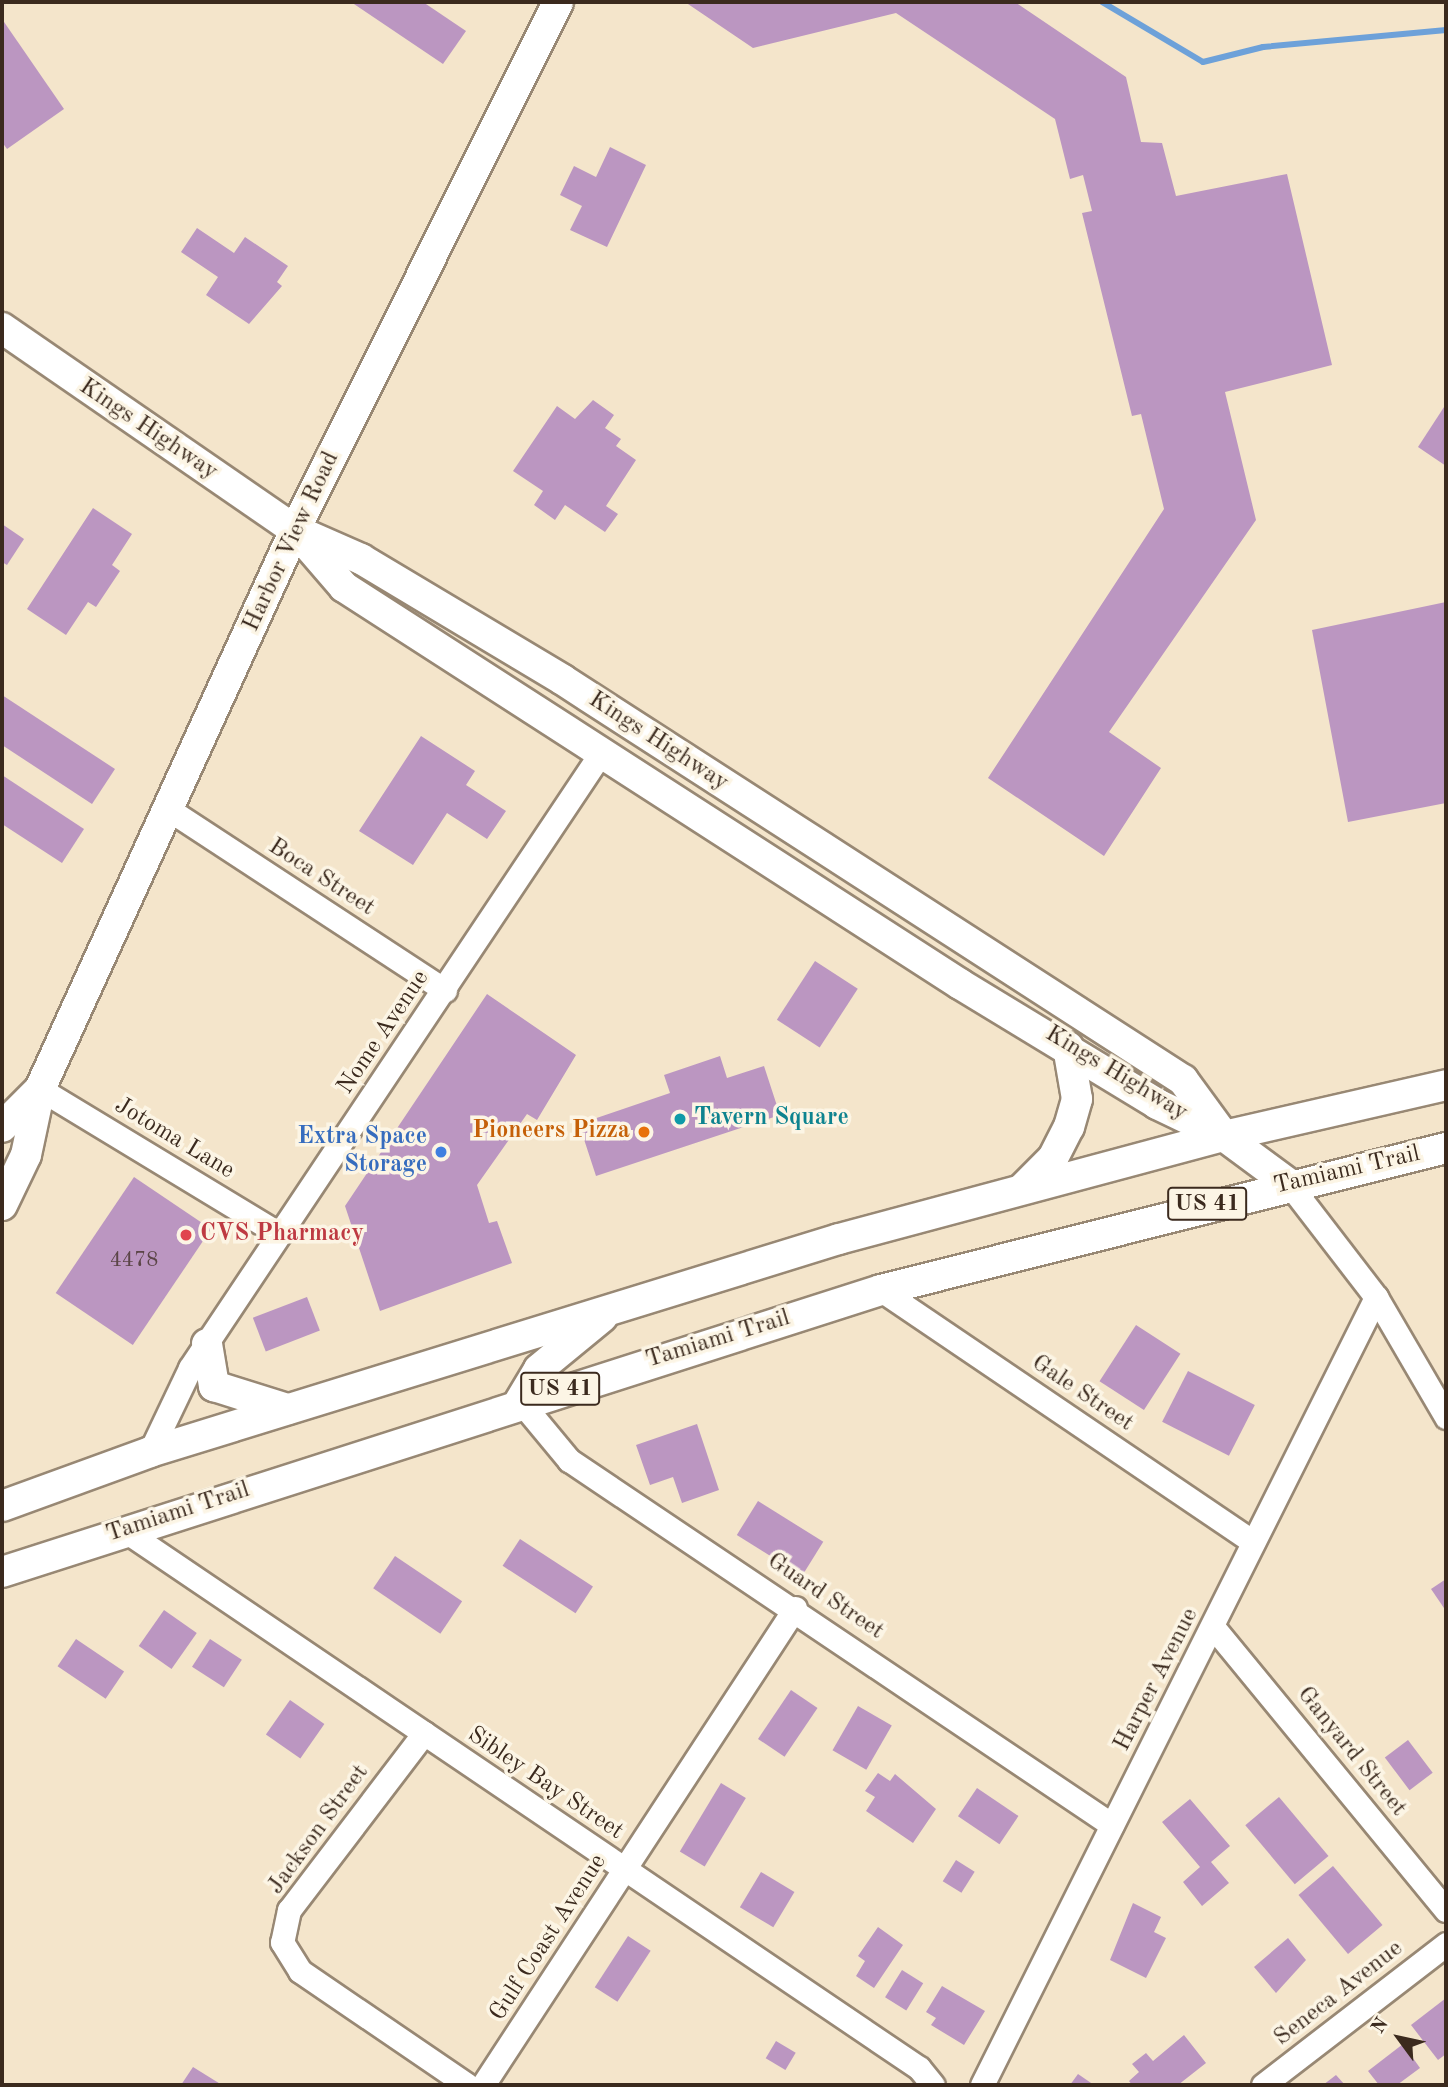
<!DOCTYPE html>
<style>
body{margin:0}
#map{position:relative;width:1448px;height:2087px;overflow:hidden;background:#f4e5cb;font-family:"Old Standard TT",serif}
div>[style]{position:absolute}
.stream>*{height:6px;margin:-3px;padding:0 3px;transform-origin:3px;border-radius:3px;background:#6da1d9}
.building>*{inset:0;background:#bb96c1;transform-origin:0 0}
.roads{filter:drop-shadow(2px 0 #988874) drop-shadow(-2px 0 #988874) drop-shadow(0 2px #988874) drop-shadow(0 -2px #988874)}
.minor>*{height:23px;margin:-11.5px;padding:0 11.5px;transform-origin:11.5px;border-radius:11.5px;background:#fff}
.major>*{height:30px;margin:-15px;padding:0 15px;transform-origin:15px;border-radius:15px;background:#fff}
.dots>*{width:19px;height:19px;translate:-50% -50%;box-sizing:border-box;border:4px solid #fcf5e5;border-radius:50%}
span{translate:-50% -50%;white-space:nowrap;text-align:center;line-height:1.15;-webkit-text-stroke:7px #fcf5e5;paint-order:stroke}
.number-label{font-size:21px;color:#5b4547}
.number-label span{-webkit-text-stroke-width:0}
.shield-label span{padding:2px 5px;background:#fcf5e5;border:2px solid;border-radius:5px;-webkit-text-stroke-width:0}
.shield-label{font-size:23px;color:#3b2a1e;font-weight:700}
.street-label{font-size:24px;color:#3b2a1e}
.culture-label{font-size:24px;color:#0d838f;font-weight:700}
.left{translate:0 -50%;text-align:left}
.food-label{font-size:24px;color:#c56008;font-weight:700}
.right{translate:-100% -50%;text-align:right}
.shop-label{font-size:24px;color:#366cbe;font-weight:700}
.health-label{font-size:24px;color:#be3a42;font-weight:700}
.frame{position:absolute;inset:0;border:4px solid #3b2a1e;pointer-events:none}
.north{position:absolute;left:1364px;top:2003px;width:70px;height:70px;-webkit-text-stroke:5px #fcf5e5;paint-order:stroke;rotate:303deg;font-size:19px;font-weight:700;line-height:28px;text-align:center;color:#3b2a1e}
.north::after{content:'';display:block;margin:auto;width:24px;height:32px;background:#3b2a1e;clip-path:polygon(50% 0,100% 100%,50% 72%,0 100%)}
</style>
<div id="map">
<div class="stream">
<i style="left:1102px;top:2px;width:117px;rotate:30.7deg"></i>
<i style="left:1203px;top:62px;width:62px;rotate:-14deg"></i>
<i style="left:1263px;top:47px;width:184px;rotate:-5.3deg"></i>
</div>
<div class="building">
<i style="clip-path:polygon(351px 2px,423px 2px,466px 31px,443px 64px)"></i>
<i style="clip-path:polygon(685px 2px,1015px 2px,1126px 77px,1141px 142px,1162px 143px,1176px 196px,1287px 174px,1332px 365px,1225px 392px,1256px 520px,1109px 732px,1161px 768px,1104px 856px,988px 778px,1164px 509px,1141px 414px,1132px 416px,1082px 213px,1092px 211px,1083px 175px,1070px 179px,1055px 119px,896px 13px,753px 48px)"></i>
<i style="clip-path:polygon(2px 19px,64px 109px,7px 149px,2px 142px)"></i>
<i style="clip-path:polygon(610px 147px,646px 165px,607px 247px,570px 230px,582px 206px,560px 195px,574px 166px,596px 177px)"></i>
<i style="clip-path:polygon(197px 228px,234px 253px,245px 237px,288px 266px,277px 282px,282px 286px,249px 324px,206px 295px,218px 277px,181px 252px)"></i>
<i style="clip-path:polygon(593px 400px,614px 415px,605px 428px,621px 439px,616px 446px,636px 460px,606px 506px,618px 514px,605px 532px,565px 505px,555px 520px,534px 505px,543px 491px,513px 471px,557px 406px,575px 419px)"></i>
<i style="clip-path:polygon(1446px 404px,1446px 466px,1418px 447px)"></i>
<i style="clip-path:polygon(93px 508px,132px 534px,112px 565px,120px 571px,96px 607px,88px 602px,66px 635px,27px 609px)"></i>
<i style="clip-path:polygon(2px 524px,24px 539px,7px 565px,2px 562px)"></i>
<i style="clip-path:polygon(1446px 602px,1446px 803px,1348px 822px,1312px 630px)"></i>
<i style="clip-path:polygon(2px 695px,115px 769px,92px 804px,2px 745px)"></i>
<i style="clip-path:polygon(421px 736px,475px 771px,466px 785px,506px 811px,487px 839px,447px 813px,413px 865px,359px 831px)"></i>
<i style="clip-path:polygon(2px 775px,84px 829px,62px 863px,2px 824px)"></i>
<i style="left:815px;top:961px;width:51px;height:70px;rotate:33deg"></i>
<i style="clip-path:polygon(487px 994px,576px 1055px,537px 1120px,527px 1114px,477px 1185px,489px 1223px,497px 1221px,512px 1263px,380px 1311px,345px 1206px)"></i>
<i style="clip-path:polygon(720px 1056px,727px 1078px,764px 1066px,780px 1115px,596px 1176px,579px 1124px,670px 1093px,664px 1075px)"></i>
<i style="left:134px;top:1177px;width:93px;height:140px;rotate:34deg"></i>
<i style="left:307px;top:1297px;width:36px;height:58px;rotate:69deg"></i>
<i style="left:1136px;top:1325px;width:53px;height:67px;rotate:33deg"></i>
<i style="left:1188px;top:1371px;width:75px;height:57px;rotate:27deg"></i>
<i style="clip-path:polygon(697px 1424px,719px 1490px,682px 1503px,673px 1477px,650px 1485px,636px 1445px)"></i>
<i style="left:758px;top:1501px;width:77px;height:40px;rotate:32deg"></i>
<i style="left:520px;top:1539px;width:87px;height:32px;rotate:33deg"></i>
<i style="left:395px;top:1556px;width:81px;height:39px;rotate:34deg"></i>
<i style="clip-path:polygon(1446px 1579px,1446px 1611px,1431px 1589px)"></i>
<i style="left:164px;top:1610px;width:40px;height:44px;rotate:35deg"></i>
<i style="left:76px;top:1639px;width:58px;height:33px;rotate:34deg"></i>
<i style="left:210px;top:1639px;width:38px;height:33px;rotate:33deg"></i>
<i style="left:791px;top:1690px;width:32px;height:59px;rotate:34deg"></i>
<i style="left:290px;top:1700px;width:42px;height:42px;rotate:35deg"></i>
<i style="left:858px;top:1706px;width:39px;height:51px;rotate:30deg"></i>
<i style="left:1408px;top:1740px;width:41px;height:29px;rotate:53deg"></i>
<i style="clip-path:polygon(878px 1773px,890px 1781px,895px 1774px,936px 1809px,913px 1843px,866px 1811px,875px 1797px,865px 1791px)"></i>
<i style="left:721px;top:1783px;width:29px;height:80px;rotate:31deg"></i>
<i style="left:977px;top:1788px;width:50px;height:34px;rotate:34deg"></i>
<i style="left:1279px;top:1797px;width:77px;height:44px;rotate:50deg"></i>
<i style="clip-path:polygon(1190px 1799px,1230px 1846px,1211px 1862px,1229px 1883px,1202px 1906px,1183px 1882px,1200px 1867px,1162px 1822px)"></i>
<i style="left:956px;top:1860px;width:22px;height:25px;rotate:32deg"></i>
<i style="left:1333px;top:1866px;width:77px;height:45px;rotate:50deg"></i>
<i style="left:761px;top:1872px;width:39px;height:41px;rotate:31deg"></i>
<i style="clip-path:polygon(1133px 1903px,1161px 1917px,1154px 1932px,1166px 1938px,1146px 1978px,1110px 1960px)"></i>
<i style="clip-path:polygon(878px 1927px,903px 1945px,874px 1988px,856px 1976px,865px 1961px,858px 1956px)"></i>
<i style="left:628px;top:1936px;width:27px;height:61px;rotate:33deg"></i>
<i style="clip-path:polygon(1288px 1938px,1306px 1960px,1276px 1993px,1254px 1967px)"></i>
<i style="left:902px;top:1970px;width:25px;height:32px;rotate:32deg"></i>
<i style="clip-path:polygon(942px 1986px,985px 2011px,964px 2045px,931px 2025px,936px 2018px,926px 2012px)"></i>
<i style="clip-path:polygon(1446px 1998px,1446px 2054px,1438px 2060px,1411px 2025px)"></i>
<i style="clip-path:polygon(1184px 2035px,1206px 2063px,1178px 2085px,1132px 2085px,1129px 2081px,1139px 2072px,1132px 2064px,1146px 2053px,1153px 2061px)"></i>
<i style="left:776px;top:2041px;width:23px;height:20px;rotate:31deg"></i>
<i style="clip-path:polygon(1403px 2044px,1420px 2068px,1397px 2085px,1379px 2085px,1368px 2071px)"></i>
<i style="clip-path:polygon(193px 2067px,222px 2085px,181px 2085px)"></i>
<i style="clip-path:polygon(1078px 2074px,1094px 2085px,1070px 2085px)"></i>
<i style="clip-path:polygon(1336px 2075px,1345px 2085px,1323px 2085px)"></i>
</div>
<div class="roads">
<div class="minor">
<i style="left:168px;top:809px;width:331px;rotate:33.2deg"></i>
<i style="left:40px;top:1089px;width:280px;rotate:31.2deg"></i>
<i style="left:1289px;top:1184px;width:143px;rotate:52.4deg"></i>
<i style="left:1376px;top:1297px;width:139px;rotate:59.7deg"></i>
<i style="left:881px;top:1290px;width:449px;rotate:34.1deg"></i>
<i style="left:520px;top:1401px;width:77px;rotate:50.3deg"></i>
<i style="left:569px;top:1460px;width:654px;rotate:33.91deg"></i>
<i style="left:150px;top:1452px;width:93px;rotate:-64.5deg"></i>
<i style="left:190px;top:1368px;width:740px;rotate:-56.25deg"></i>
<i style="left:124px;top:1530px;width:960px;rotate:34.09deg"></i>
<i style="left:919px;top:2068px;width:22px;rotate:51deg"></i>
<i style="left:1214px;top:1628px;width:365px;rotate:50.6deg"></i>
<i style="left:424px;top:1733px;width:223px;rotate:127.3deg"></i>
<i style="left:289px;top:1910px;width:33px;rotate:102deg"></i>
<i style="left:282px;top:1942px;width:34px;rotate:58deg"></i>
<i style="left:300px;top:1971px;width:202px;rotate:34.3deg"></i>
<i style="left:483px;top:2085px;width:570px;rotate:-56.81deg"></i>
<i style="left:982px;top:2085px;width:881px;rotate:-63.43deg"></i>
<i style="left:1263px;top:2085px;width:231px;rotate:-37.6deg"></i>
</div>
<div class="major">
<i style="left:2px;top:328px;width:356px;rotate:34.6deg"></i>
<i style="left:295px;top:530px;width:72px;rotate:23.7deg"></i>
<i style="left:361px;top:559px;width:235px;rotate:30.9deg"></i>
<i style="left:563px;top:680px;width:738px;rotate:32.83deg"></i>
<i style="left:1183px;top:1080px;width:69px;rotate:53.8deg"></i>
<i style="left:300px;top:536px;width:67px;rotate:49.2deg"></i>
<i style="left:344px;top:587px;width:733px;rotate:32.8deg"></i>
<i style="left:960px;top:984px;width:231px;rotate:31.3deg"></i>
<i style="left:1157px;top:1104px;width:74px;rotate:25.5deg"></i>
<i style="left:1224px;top:1136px;width:81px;rotate:36.4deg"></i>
<i style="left:2px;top:1127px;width:54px;rotate:-45deg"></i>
<i style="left:1022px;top:1189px;width:44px;rotate:-45deg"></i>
<i style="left:1053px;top:1158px;width:35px;rotate:-63deg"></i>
<i style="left:1069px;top:1127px;width:29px;rotate:-74deg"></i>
<i style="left:1077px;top:1099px;width:53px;rotate:-99.8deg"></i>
<i style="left:2px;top:1205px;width:55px;rotate:-64.4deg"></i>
<i style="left:26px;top:1155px;width:67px;rotate:-78deg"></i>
<i style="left:40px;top:1089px;width:614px;rotate:-65.48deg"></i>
<i style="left:295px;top:530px;width:590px;rotate:-63.52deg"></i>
<i style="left:207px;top:1344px;width:43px;rotate:80.5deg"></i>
<i style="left:214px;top:1386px;width:77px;rotate:17.5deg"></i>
<i style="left:520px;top:1401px;width:37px;rotate:-59deg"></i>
<i style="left:539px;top:1369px;width:82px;rotate:-39.5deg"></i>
<i style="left:2px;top:1506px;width:158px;rotate:-20deg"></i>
<i style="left:150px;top:1452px;width:721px;rotate:-17.18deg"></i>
<i style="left:839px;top:1239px;width:399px;rotate:-15deg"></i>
<i style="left:1224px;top:1136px;width:228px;rotate:-12.9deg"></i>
<i style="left:2px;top:1572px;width:923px;rotate:-17.79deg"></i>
<i style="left:881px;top:1290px;width:583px;rotate:-14.11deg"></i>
</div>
</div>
<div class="dots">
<i style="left:680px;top:1119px;background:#0f9aa8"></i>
<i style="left:644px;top:1132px;background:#e8710a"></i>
<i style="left:441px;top:1152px;background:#3f7fe0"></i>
<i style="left:186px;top:1235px;background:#e0444e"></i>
</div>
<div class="number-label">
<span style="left:134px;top:1261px">4478</span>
</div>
<div class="shield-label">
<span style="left:1207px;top:1204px">US 41</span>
<span style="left:560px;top:1389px">US 41</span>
</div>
<div class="street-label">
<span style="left:148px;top:430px;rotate:34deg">Kings Highway</span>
<span style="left:292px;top:542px;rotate:-65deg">Harbor View Road</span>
<span style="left:658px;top:742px;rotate:33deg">Kings Highway</span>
<span style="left:321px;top:878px;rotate:33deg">Boca Street</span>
<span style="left:384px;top:1033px;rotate:-56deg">Nome Avenue</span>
<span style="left:1116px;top:1074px;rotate:31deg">Kings Highway</span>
<span style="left:174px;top:1139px;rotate:31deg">Jotoma Lane</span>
<span style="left:1347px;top:1171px;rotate:-13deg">Tamiami Trail</span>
<span style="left:718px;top:1340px;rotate:-17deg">Tamiami Trail</span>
<span style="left:1082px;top:1394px;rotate:34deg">Gale Street</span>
<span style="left:178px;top:1513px;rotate:-18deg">Tamiami Trail</span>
<span style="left:825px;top:1597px;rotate:34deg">Guard Street</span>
<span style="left:1157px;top:1680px;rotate:-63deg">Harper Avenue</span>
<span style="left:1351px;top:1752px;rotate:51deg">Ganyard Street</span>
<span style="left:545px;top:1784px;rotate:34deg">Sibley Bay Street</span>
<span style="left:319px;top:1830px;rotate:-54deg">Jackson Street</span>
<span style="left:549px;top:1938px;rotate:-57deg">Gulf Coast Avenue</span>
<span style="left:1339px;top:1994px;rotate:-38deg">Seneca Avenue</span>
</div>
<div class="culture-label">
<span class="left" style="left:694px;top:1119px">Tavern Square</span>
</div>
<div class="food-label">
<span class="right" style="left:630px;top:1132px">Pioneers Pizza</span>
</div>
<div class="shop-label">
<span class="right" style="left:427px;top:1152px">Extra Space<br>Storage</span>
</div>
<div class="health-label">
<span class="left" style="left:200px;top:1235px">CVS Pharmacy</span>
</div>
<div class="frame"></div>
<div class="north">N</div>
</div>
